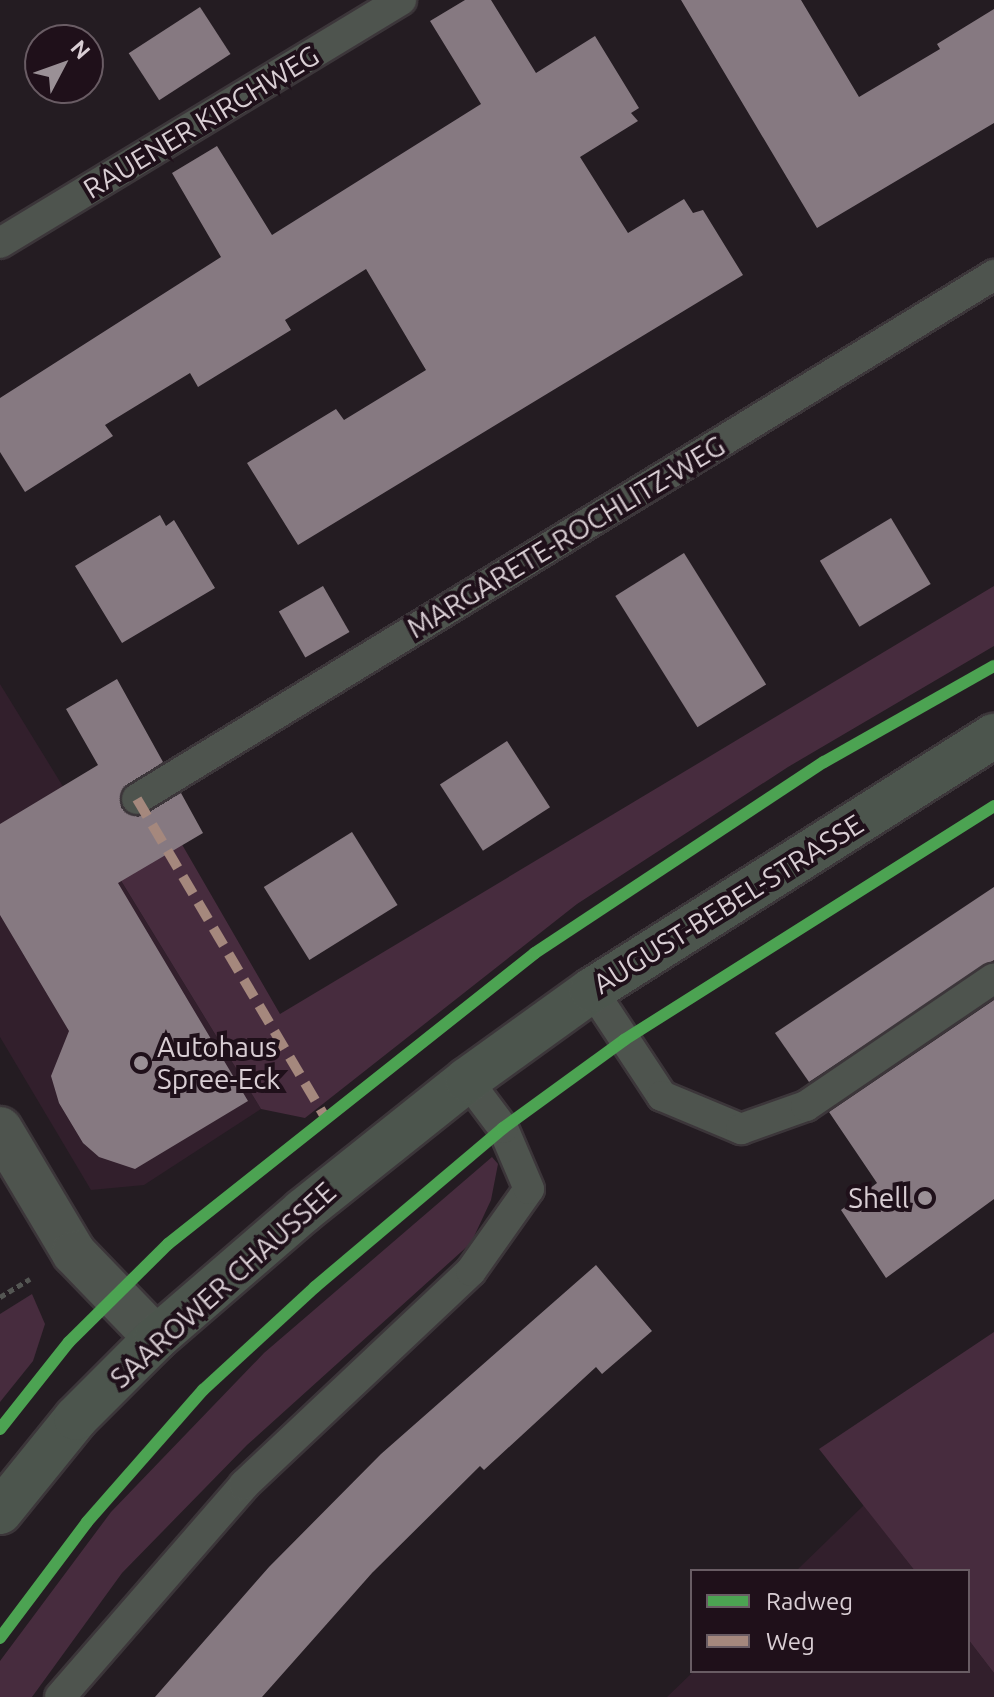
<!DOCTYPE html>
<style>
body{margin:0}
#map{position:relative;width:994px;height:1697px;overflow:hidden;background:#241c22;font-family:Ubuntu,sans-serif}
div>[style]{position:absolute}
.built>*{inset:0;background:#321f2c}
.green>*{inset:0;background:#472c3e}
.building>*{inset:0;background:#867981;transform-origin:0 0}
.path>*{height:5px;margin-top:-2.5px;transform-origin:0;background:repeating-linear-gradient(90deg,#545653 0 6px,transparent 0 10px)}
.roads{filter:drop-shadow(2px 0 #3c363a) drop-shadow(-2px 0 #3c363a) drop-shadow(0 2px #3c363a) drop-shadow(0 -2px #3c363a)}
.lane>*{height:30px;margin:-15px;padding:0 15px;transform-origin:15px;border-radius:15px;background:#4e544e}
.street>*{height:44px;margin:-22px;padding:0 22px;transform-origin:22px;border-radius:22px;background:#4e544e}
.secondary>*{height:44px;margin:-22px;padding:0 22px;transform-origin:22px;border-radius:22px;background:#4c554d}
.quiet>*{height:10px;margin-top:-5px;transform-origin:0;background:repeating-linear-gradient(90deg,#a5887d 0 20px,transparent 0 30px)}
.cycleway>*{height:12px;margin:-6px;padding:0 6px;transform-origin:6px;border-radius:6px;background:#4ca352}
.dots>*{width:22px;height:22px;translate:-50% -50%;box-sizing:border-box;border:4px solid #1f101a;border-radius:50%}
span{translate:-50% -50%;white-space:nowrap;text-align:center;line-height:1.15;-webkit-text-stroke:8px #1f101a;paint-order:stroke}
.street-label{font-size:28px;color:#d9ced4}
.poi-label{font-size:28px;color:#d9ced4}
.left{translate:0 -50%;text-align:left}
.right{translate:-100% -50%;text-align:right}
.legend{position:absolute;left:690px;top:1569px;width:280px;height:104px;box-sizing:border-box;background:#1f101a;border:2px solid #695c64;margin:0;padding:10px 14px;list-style:none;font-size:24px;color:#d9ced4}
.legend li{display:flex;align-items:center;gap:16px;height:40px}
.legend b{width:40px;border:2px solid #695c64}
.north{position:absolute;left:24px;top:24px;width:80px;height:80px;box-sizing:border-box;background:#1f101a;border:2px solid #695c64;border-radius:50%;rotate:49deg;font-size:22px;font-weight:700;line-height:32px;text-align:center;color:#d9ced4}
.north::after{content:'';display:block;margin:auto;width:28px;height:36px;background:#9a9096;clip-path:polygon(50% 0,100% 100%,50% 72%,0 100%)}
</style>
<div id="map">
<div class="built">
<i style="clip-path:polygon(0 684px,261px 1109px,144px 1185px,91px 1190px,0 1037px)"></i>
<i style="clip-path:polygon(864px 1505px,915px 1571px,796px 1571px)"></i>
<i style="clip-path:polygon(968px 1639px,994px 1673px,994px 1697px,667px 1697px,694px 1671px,968px 1671px)"></i>
</div>
<div class="green">
<i style="clip-path:polygon(994px 586px,994px 646px,788px 767px,577px 904px,305px 1118px,261px 1109px,74px 804px,147px 863px,180px 841px,280px 1014px)"></i>
<i style="clip-path:polygon(492px 1157px,498px 1164px,491px 1200px,471px 1243px,247px 1445px,122px 1573px,32px 1697px,0 1697px,0 1661px,111px 1512px,264px 1353px)"></i>
<i style="clip-path:polygon(32px 1294px,45px 1324px,33px 1361px,0 1402px,0 1314px)"></i>
<i style="clip-path:polygon(994px 1332px,994px 1673px,968px 1639px,968px 1571px,915px 1571px,819px 1449px)"></i>
</div>
<div class="building">
<i style="clip-path:polygon(465px 0,491px 0,536px 73px,595px 36px,639px 108px,631px 113px,638px 121px,580px 157px,628px 233px,684px 199px,693px 213px,703px 210px,743px 275px,298px 545px,247px 463px,336px 409px,344px 420px,426px 370px,366px 269px,285px 320px,291px 330px,198px 387px,190px 373px,105px 425px,113px 436px,25px 492px,0 452px,0 398px,221px 257px,172px 173px,217px 146px,272px 235px,481px 104px,430px 21px)"></i>
<i style="clip-path:polygon(681px 0,801px 0,859px 97px,940px 49px,937px 44px,994px 9px,994px 123px,817px 228px)"></i>
<i style="left:200px;top:7px;width:56px;height:85px;rotate:57deg"></i>
<i style="clip-path:polygon(160px 515px,166px 526px,174px 520px,215px 588px,122px 643px,75px 566px)"></i>
<i style="left:891px;top:518px;width:77px;height:83px;rotate:59deg"></i>
<i style="left:684px;top:553px;width:155px;height:81px;rotate:58deg"></i>
<i style="left:323px;top:586px;width:53px;height:51px;rotate:60deg"></i>
<i style="clip-path:polygon(117px 679px,163px 762px,122px 790px,121px 808px,138px 817px,181px 793px,203px 833px,118px 883px,248px 1101px,135px 1169px,99px 1157px,83px 1143px,59px 1103px,51px 1076px,69px 1031px,0 915px,0 824px,98px 765px,66px 709px)"></i>
<i style="left:507px;top:741px;width:79px;height:80px;rotate:57deg"></i>
<i style="left:352px;top:832px;width:86px;height:104px;rotate:58deg"></i>
<i style="clip-path:polygon(994px 887px,994px 960px,809px 1082px,775px 1033px)"></i>
<i style="clip-path:polygon(994px 1000px,994px 1199px,886px 1278px,841px 1210px,877px 1183px,829px 1112px)"></i>
<i style="clip-path:polygon(596px 1265px,652px 1331px,602px 1374px,596px 1367px,484px 1470px,480px 1466px,372px 1573px,262px 1697px,155px 1697px,269px 1567px,381px 1454px)"></i>
</div>
<div class="path">
<i style="left:152px;top:1261px;width:23px;rotate:-47deg"></i>
<i style="left:0;top:1297px;width:35px;rotate:-31deg"></i>
<i style="left:69px;top:1342px;width:14px;rotate:-45deg"></i>
</div>
<div class="roads">
<div class="lane">
<i style="left:0;top:243px;width:469px;rotate:-31.2deg"></i>
<i style="left:137px;top:799px;width:1005px;rotate:-31.44deg"></i>
<i style="left:592px;top:990px;width:127px;rotate:56.6deg"></i>
<i style="left:662px;top:1096px;width:86px;rotate:22.7deg"></i>
<i style="left:741px;top:1129px;width:69px;rotate:-19.5deg"></i>
<i style="left:806px;top:1106px;width:227px;rotate:-34.2deg"></i>
<i style="left:60px;top:1697px;width:281px;rotate:-49deg"></i>
<i style="left:244px;top:1485px;width:312px;rotate:-43.3deg"></i>
<i style="left:471px;top:1271px;width:100px;rotate:-54.7deg"></i>
<i style="left:529px;top:1189px;width:66px;rotate:-113.1deg"></i>
<i style="left:503px;top:1128px;width:60px;rotate:-126.9deg"></i>
</div>
<div class="street">
<i style="left:0;top:1129px;width:144px;rotate:59.2deg"></i>
<i style="left:74px;top:1253px;width:118px;rotate:46deg"></i>
</div>
<div class="secondary">
<i style="left:0;top:1512px;width:121px;rotate:-51deg"></i>
<i style="left:76px;top:1418px;width:113px;rotate:-45deg"></i>
<i style="left:156px;top:1338px;width:194px;rotate:-40.8deg"></i>
<i style="left:303px;top:1211px;width:210px;rotate:-38.6deg"></i>
<i style="left:467px;top:1080px;width:154px;rotate:-35.8deg"></i>
<i style="left:592px;top:990px;width:476px;rotate:-32.3deg"></i>
</div>
</div>
<div class="quiet">
<i style="left:137px;top:799px;width:372px;rotate:59.4deg"></i>
</div>
<div class="cycleway">
<i style="left:0;top:1429px;width:111px;rotate:-51.6deg"></i>
<i style="left:69px;top:1342px;width:139px;rotate:-44.7deg"></i>
<i style="left:168px;top:1244px;width:468px;rotate:-38.4deg"></i>
<i style="left:535px;top:953px;width:346px;rotate:-33.5deg"></i>
<i style="left:824px;top:762px;width:195px;rotate:-29.5deg"></i>
<i style="left:0;top:1638px;width:145px;rotate:-53.1deg"></i>
<i style="left:87px;top:1522px;width:176px;rotate:-48.7deg"></i>
<i style="left:203px;top:1390px;width:152px;rotate:-42.6deg"></i>
<i style="left:315px;top:1287px;width:246px;rotate:-40.2deg"></i>
<i style="left:503px;top:1128px;width:150px;rotate:-36deg"></i>
<i style="left:624px;top:1040px;width:438px;rotate:-32.3deg"></i>
</div>
<div class="dots">
<i style="left:141px;top:1063px;background:#9a9096"></i>
<i style="left:925px;top:1198px;background:#9a9096"></i>
</div>
<div class="street-label">
<span style="left:201px;top:122px;rotate:-31deg">RAUENER KIRCHWEG</span>
<span style="left:566px;top:537px;rotate:-31deg">MARGARETE-ROCHLITZ-WEG</span>
<span style="left:728px;top:904px;rotate:-32deg">AUGUST-BEBEL-STRASSE</span>
<span style="left:223px;top:1285px;rotate:-42deg">SAAROWER CHAUSSEE</span>
</div>
<div class="poi-label">
<span class="left" style="left:157px;top:1063px">Autohaus<br>Spree-Eck</span>
<span class="right" style="left:909px;top:1198px">Shell</span>
</div>
<ul class="legend">
<li><b style="height:10px;background:#4ca352"></b>Radweg</li>
<li><b style="height:10px;background:#a5887d"></b>Weg</li>
</ul>
<div class="north">N</div>
</div>
